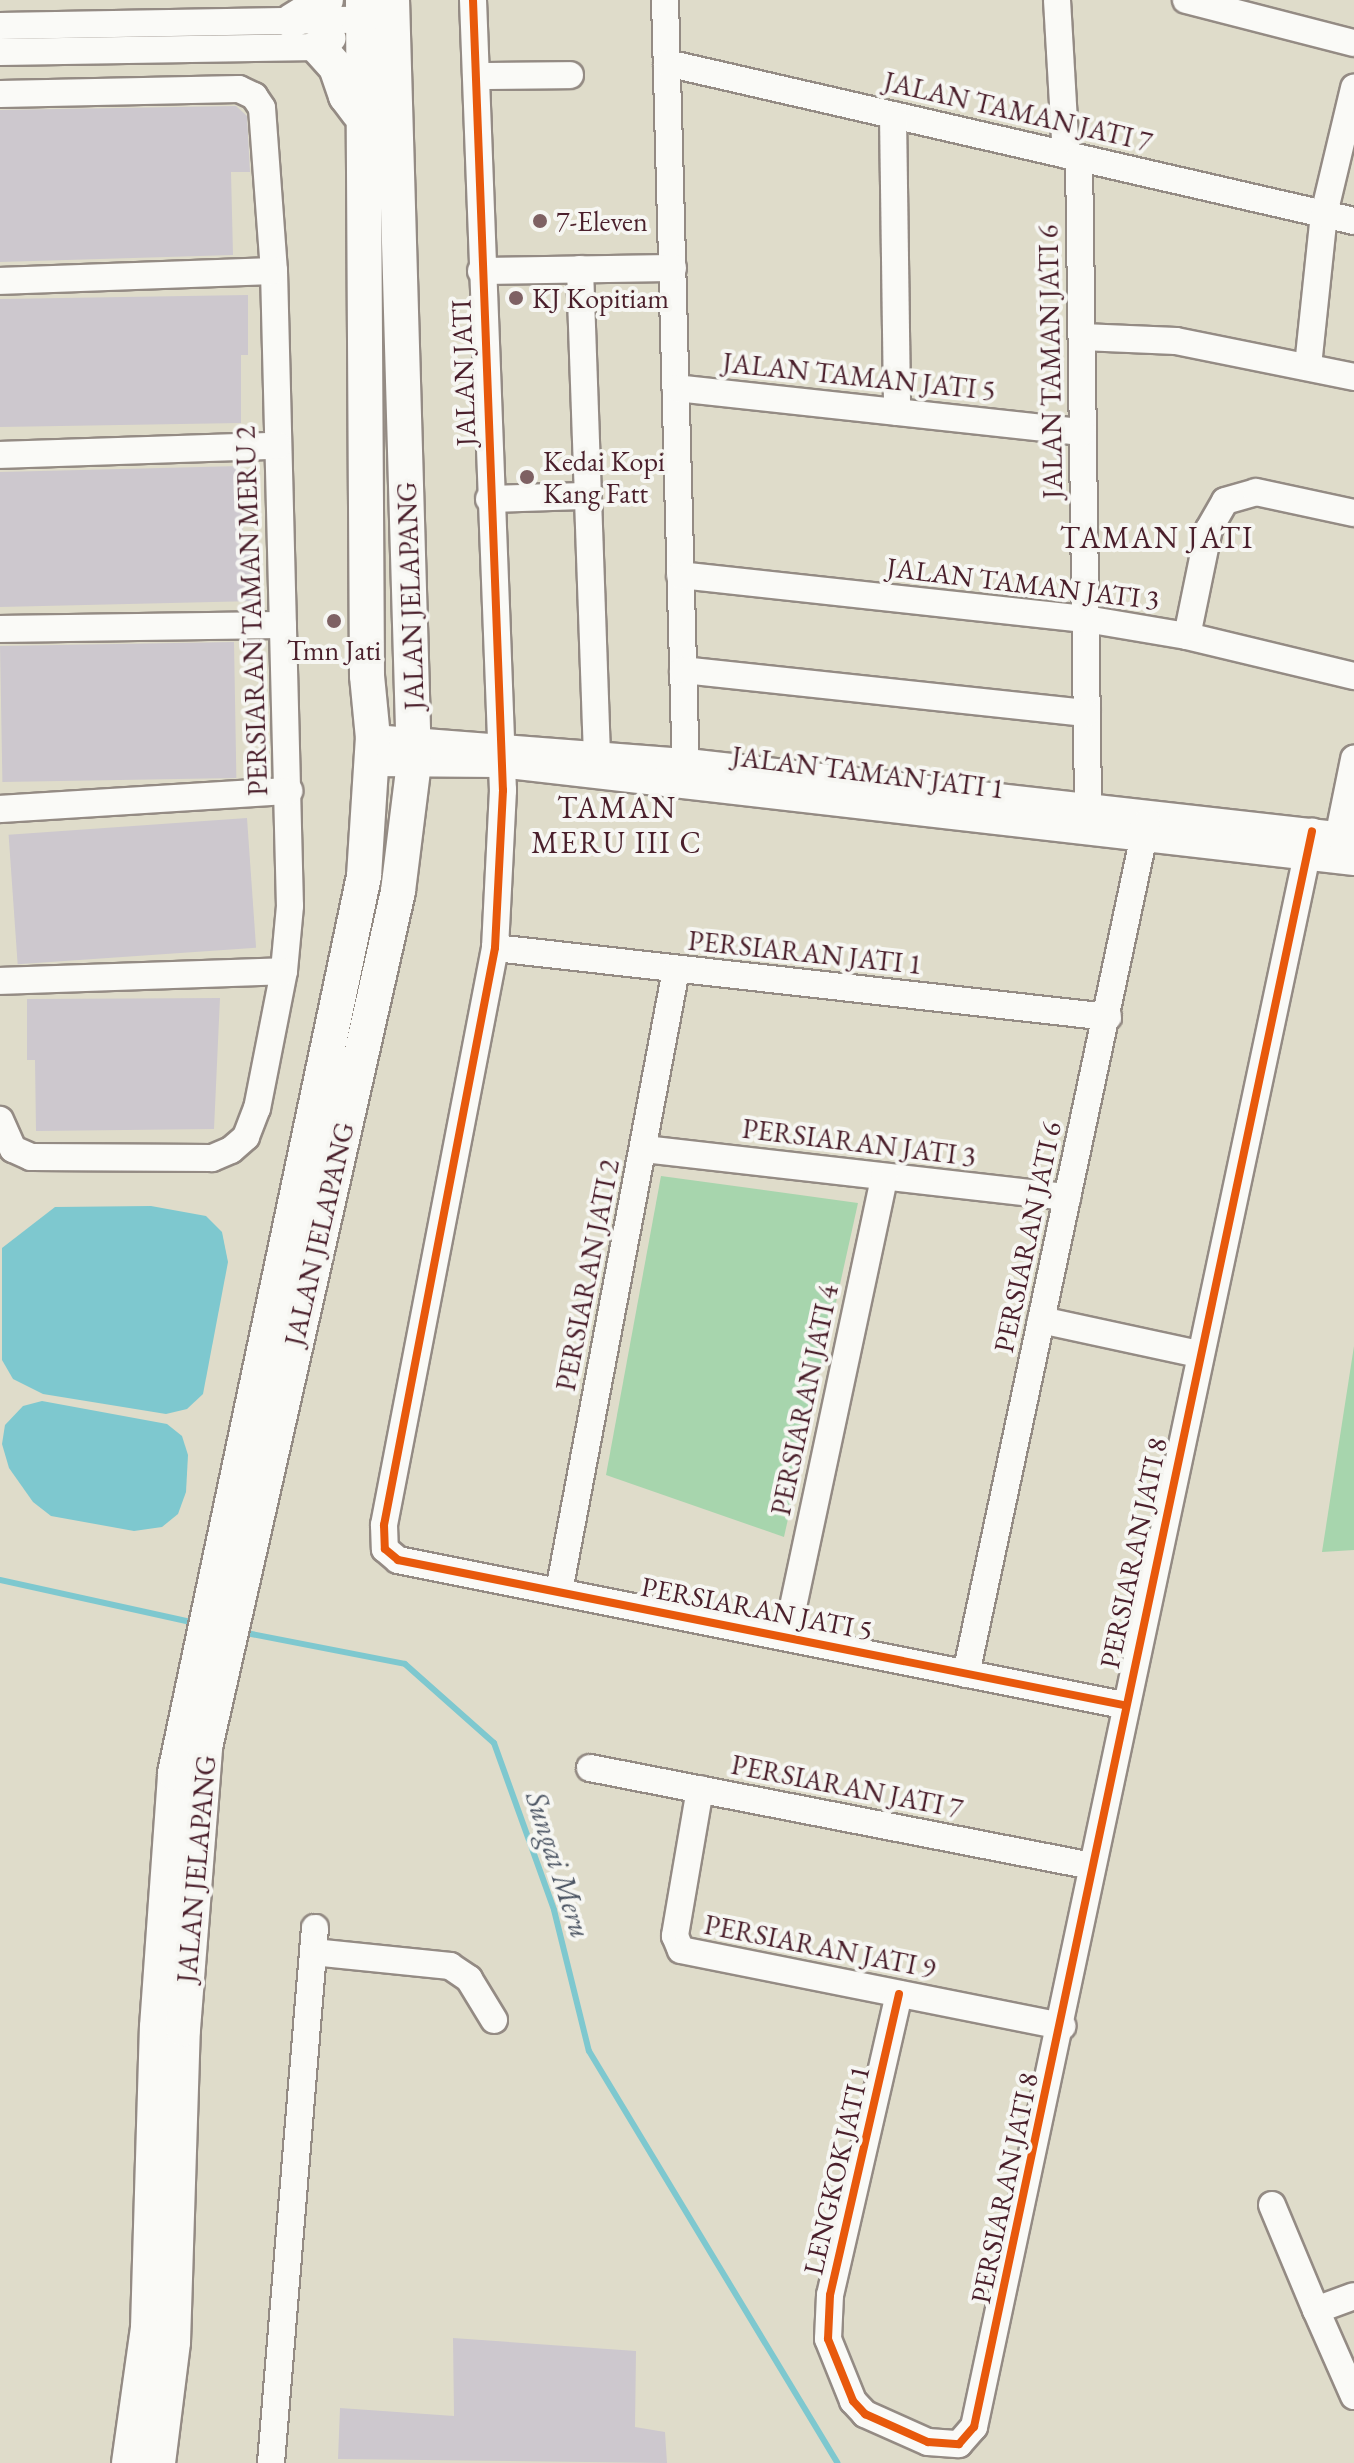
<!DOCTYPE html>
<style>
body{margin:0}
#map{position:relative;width:1354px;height:2463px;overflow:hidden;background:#dfdcca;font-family:"EB Garamond",serif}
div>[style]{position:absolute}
.green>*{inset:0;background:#a7d5ad}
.water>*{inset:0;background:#7ec8cf}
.stream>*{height:6px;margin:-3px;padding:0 3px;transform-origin:3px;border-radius:3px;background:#7ec8cf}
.building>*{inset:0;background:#cdc8ce;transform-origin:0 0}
.roads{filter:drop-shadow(2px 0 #948b84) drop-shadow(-2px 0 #948b84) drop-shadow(0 2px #948b84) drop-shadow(0 -2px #948b84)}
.minor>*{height:26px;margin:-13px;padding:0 13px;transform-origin:13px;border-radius:13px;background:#fafaf7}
.major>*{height:34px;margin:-17px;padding:0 17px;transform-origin:17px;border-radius:17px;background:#fafaf7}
.cycleway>*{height:8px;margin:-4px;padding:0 4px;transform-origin:4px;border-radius:4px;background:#e8590c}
.dots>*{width:22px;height:22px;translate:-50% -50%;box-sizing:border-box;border:4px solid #f6f6f2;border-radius:50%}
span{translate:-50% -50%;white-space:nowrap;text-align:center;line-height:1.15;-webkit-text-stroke:8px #f6f6f2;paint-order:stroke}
.street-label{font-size:28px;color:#4a1f2b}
.poi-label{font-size:28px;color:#4a1f2b}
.left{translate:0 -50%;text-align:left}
.neighbourhood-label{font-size:30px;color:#4a1f2b;letter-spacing:2px}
.water-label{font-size:30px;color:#4e5765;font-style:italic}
</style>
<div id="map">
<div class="green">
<i style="clip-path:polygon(661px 1176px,858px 1203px,784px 1537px,606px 1475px)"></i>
<i style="clip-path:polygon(1354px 1346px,1354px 1550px,1322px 1552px)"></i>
</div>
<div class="water">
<i style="clip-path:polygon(151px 1206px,206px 1216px,222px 1232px,228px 1262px,203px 1394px,187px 1409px,166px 1414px,43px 1394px,13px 1379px,2px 1360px,2px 1248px,55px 1207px)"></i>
<i style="clip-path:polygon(42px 1401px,167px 1424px,182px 1436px,188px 1455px,186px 1492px,178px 1514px,162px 1527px,134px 1531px,51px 1516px,33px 1502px,9px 1468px,2px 1444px,5px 1425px,23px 1406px)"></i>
</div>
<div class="stream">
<i style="left:0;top:1580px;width:200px;rotate:12.4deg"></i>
<i style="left:241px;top:1632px;width:167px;rotate:11deg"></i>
<i style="left:405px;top:1664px;width:119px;rotate:41.6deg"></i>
<i style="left:494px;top:1743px;width:177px;rotate:70.2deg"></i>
<i style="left:554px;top:1910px;width:145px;rotate:76.1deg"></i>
<i style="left:589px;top:2051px;width:481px;rotate:58.9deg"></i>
</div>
<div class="building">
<i style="clip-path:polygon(236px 106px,247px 116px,250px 172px,231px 172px,233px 255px,0 262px,0 110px)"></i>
<i style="clip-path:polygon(248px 295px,248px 355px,241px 355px,241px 423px,0 427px,0 299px)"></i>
<i style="clip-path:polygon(241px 466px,243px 538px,258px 537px,260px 601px,0 607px,0 472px)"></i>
<i style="left:234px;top:642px;width:136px;height:234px;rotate:89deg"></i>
<i style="left:247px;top:818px;width:130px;height:239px;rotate:86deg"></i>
<i style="clip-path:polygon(220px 998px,214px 1129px,36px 1131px,35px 1060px,27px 1060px,27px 999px)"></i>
<i style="clip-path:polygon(453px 2338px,636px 2351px,635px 2427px,665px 2432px,667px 2463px,338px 2459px,340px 2408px,454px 2416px)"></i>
</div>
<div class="roads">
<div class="minor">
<i style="left:473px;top:0;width:791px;rotate:87.83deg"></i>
<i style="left:503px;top:790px;width:158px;rotate:92.9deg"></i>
<i style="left:495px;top:948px;width:588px;rotate:100.89deg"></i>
<i style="left:384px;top:1525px;width:24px;rotate:88deg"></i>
<i style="left:385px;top:1549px;width:17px;rotate:40deg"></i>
<i style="left:398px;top:1560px;width:739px;rotate:11.31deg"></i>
<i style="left:665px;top:0;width:776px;rotate:88.45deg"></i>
<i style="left:1057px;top:0;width:155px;rotate:86.7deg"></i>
<i style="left:1186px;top:0;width:173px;rotate:14.4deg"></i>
<i style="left:0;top:26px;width:354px;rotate:-1deg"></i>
<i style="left:354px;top:20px;width:26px;rotate:23deg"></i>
<i style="left:0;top:52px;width:318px;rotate:-0.9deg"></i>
<i style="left:318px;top:47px;width:17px;rotate:-31deg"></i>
<i style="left:667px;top:63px;width:705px;rotate:12.95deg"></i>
<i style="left:476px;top:76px;width:94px;rotate:-0.6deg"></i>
<i style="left:0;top:94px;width:239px;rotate:-1.2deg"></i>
<i style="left:239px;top:89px;width:17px;rotate:25deg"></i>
<i style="left:254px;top:96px;width:14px;rotate:56deg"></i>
<i style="left:262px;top:108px;width:163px;rotate:85.8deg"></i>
<i style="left:274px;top:271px;width:635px;rotate:88.56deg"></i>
<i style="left:290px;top:906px;width:65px;rotate:95.3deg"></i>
<i style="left:284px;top:971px;width:140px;rotate:101.1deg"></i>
<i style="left:257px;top:1108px;width:31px;rotate:111deg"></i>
<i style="left:246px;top:1137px;width:20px;rotate:139deg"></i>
<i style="left:231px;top:1150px;width:21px;rotate:157deg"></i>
<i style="left:212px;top:1158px;width:181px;rotate:-179.7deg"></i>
<i style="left:31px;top:1157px;width:20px;rotate:-156deg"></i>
<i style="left:13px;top:1149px;width:32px;rotate:-114deg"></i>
<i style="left:893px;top:115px;width:297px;rotate:89.2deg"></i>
<i style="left:1079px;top:158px;width:648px;rotate:89.2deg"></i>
<i style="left:580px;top:269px;width:485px;rotate:88deg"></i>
<i style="left:481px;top:271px;width:192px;rotate:-0.9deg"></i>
<i style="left:0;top:281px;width:274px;rotate:-2.1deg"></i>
<i style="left:1082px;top:337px;width:94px;rotate:2.4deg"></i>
<i style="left:1176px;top:341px;width:182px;rotate:11.4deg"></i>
<i style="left:1308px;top:366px;width:153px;rotate:-84deg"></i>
<i style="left:1324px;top:214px;width:130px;rotate:-76.6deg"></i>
<i style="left:676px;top:388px;width:409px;rotate:6.2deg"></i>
<i style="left:0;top:455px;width:278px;rotate:-1.9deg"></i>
<i style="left:489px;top:499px;width:96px;rotate:-1.8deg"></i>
<i style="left:680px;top:575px;width:408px;rotate:6.2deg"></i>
<i style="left:1086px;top:619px;width:102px;rotate:9.6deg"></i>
<i style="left:1187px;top:636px;width:172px;rotate:13.5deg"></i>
<i style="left:0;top:629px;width:283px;rotate:-0.8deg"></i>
<i style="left:1187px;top:636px;width:109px;rotate:-78.4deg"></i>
<i style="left:1209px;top:529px;width:32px;rotate:-60deg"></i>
<i style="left:1225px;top:501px;width:32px;rotate:-16deg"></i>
<i style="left:1256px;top:492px;width:100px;rotate:12.1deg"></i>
<i style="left:683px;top:670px;width:406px;rotate:6.1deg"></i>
<i style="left:373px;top:738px;width:315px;rotate:4.4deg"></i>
<i style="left:687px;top:762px;width:671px;rotate:6.42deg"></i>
<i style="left:372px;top:763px;width:128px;rotate:0.4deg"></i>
<i style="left:500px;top:764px;width:860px;rotate:6.55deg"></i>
<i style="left:0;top:809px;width:290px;rotate:-3.6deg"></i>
<i style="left:1339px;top:833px;width:76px;rotate:-78.5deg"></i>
<i style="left:495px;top:948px;width:617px;rotate:6.42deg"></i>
<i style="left:0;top:981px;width:284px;rotate:-2deg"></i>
<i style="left:644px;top:1149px;width:426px;rotate:6.5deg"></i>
<i style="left:1041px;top:1320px;width:161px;rotate:12.2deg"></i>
<i style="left:559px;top:1591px;width:632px;rotate:-79.33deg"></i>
<i style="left:787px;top:1635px;width:468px;rotate:-78deg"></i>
<i style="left:966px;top:1674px;width:872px;rotate:-78.02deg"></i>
<i style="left:590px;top:1768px;width:511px;rotate:11.05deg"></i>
<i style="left:700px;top:1789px;width:149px;rotate:99.7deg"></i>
<i style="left:675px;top:1936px;width:15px;rotate:67deg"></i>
<i style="left:681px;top:1950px;width:389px;rotate:11.3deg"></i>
<i style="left:313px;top:1952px;width:138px;rotate:5.8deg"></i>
<i style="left:450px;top:1966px;width:23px;rotate:34deg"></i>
<i style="left:469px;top:1979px;width:48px;rotate:58.6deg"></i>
<i style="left:899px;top:1994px;width:309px;rotate:102.9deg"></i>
<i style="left:830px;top:2295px;width:44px;rotate:92.6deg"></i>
<i style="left:828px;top:2339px;width:67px;rotate:68deg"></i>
<i style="left:853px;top:2401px;width:18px;rotate:47deg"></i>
<i style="left:865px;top:2414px;width:69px;rotate:24deg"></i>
<i style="left:928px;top:2442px;width:31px;rotate:4deg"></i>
<i style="left:959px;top:2444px;width:23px;rotate:-49deg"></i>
<i style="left:974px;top:2427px;width:1631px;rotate:-78.04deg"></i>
<i style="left:1272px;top:2205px;width:114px;rotate:67.3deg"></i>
<i style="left:1316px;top:2310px;width:40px;rotate:-20.2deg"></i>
<i style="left:1316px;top:2310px;width:94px;rotate:66.2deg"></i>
<i style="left:271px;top:2463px;width:537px;rotate:-85.3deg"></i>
</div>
<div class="major">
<i style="left:292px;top:21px;width:40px;rotate:-32deg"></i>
<i style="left:318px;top:47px;width:27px;rotate:48deg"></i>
<i style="left:336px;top:67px;width:31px;rotate:71deg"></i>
<i style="left:346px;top:96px;width:21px;rotate:53deg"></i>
<i style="left:129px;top:2463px;width:136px;rotate:-82deg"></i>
<i style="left:148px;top:2328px;width:301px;rotate:-88.3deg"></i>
<i style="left:157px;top:2027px;width:255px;rotate:-85.9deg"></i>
<i style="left:175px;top:1773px;width:917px;rotate:-78.1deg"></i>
<i style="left:364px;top:876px;width:138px;rotate:-86.3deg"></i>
<i style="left:373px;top:738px;width:62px;rotate:-95.5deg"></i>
<i style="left:367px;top:676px;width:676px;rotate:-90.34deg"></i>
<i style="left:158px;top:2463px;width:122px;rotate:-82.9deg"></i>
<i style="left:173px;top:2342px;width:313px;rotate:-88.2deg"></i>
<i style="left:183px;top:2029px;width:283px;rotate:-85.5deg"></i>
<i style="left:205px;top:1747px;width:877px;rotate:-77.29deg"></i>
<i style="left:398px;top:891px;width:129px;rotate:-82.9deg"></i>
<i style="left:414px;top:763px;width:763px;rotate:-91.65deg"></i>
</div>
</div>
<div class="cycleway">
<i style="left:473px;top:0;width:791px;rotate:87.83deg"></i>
<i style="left:503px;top:790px;width:158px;rotate:92.9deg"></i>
<i style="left:495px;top:948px;width:588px;rotate:100.89deg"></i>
<i style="left:384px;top:1525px;width:24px;rotate:88deg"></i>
<i style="left:385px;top:1549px;width:17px;rotate:40deg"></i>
<i style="left:398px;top:1560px;width:739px;rotate:11.31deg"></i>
<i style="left:899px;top:1994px;width:309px;rotate:102.9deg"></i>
<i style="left:830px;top:2295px;width:44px;rotate:92.6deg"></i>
<i style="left:828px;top:2339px;width:67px;rotate:68deg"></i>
<i style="left:853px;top:2401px;width:18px;rotate:47deg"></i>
<i style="left:865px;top:2414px;width:69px;rotate:24deg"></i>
<i style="left:928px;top:2442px;width:31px;rotate:4deg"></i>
<i style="left:959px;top:2444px;width:23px;rotate:-49deg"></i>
<i style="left:974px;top:2427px;width:1631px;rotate:-78.04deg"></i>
</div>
<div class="dots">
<i style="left:540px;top:221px;background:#7e6163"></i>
<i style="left:516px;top:298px;background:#7e6163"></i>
<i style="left:527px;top:477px;background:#7e6163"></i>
<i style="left:334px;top:621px;background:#7e6163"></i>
</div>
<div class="street-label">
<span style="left:1018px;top:111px;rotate:13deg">JALAN TAMAN JATI 7</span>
<span style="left:1050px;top:362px;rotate:-91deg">JALAN TAMAN JATI 6</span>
<span style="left:463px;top:373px;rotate:-92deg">JALAN JATI</span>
<span style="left:859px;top:376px;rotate:6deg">JALAN TAMAN JATI 5</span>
<span style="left:1023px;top:583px;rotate:7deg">JALAN TAMAN JATI 3</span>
<span style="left:410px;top:596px;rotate:-92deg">JALAN JELAPANG</span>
<span style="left:251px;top:611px;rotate:-92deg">PERSIARAN TAMAN MERU 2</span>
<span style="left:868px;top:772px;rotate:7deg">JALAN TAMAN JATI 1</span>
<span style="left:805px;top:952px;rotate:6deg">PERSIARAN JATI 1</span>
<span style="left:859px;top:1142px;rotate:7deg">PERSIARAN JATI 3</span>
<span style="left:319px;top:1234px;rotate:-77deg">JALAN JELAPANG</span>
<span style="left:1027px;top:1237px;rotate:-78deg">PERSIARAN JATI 6</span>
<span style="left:587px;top:1275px;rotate:-79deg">PERSIARAN JATI 2</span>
<span style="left:804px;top:1400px;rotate:-78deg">PERSIARAN JATI 4</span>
<span style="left:1133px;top:1553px;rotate:-78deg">PERSIARAN JATI 8</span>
<span style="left:757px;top:1608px;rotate:11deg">PERSIARAN JATI 5</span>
<span style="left:847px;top:1786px;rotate:11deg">PERSIARAN JATI 7</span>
<span style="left:196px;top:1869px;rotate:-85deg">JALAN JELAPANG</span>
<span style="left:820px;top:1946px;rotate:11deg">PERSIARAN JATI 9</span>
<span style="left:836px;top:2170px;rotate:-77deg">LENGKOK JATI 1</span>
<span style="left:1004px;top:2188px;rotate:-78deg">PERSIARAN JATI 8</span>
</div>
<div class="poi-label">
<span class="left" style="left:556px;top:221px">7-Eleven</span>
<span class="left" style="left:532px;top:298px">KJ Kopitiam</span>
<span class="left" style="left:543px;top:477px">Kedai Kopi<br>Kang Fatt</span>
<span style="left:334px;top:650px">Tmn Jati</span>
</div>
<div class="neighbourhood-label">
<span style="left:1157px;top:538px">TAMAN JATI</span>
<span style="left:617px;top:825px">TAMAN<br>MERU III C</span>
</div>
<div class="water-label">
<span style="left:558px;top:1865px;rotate:72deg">Sungai Meru</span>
</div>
</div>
